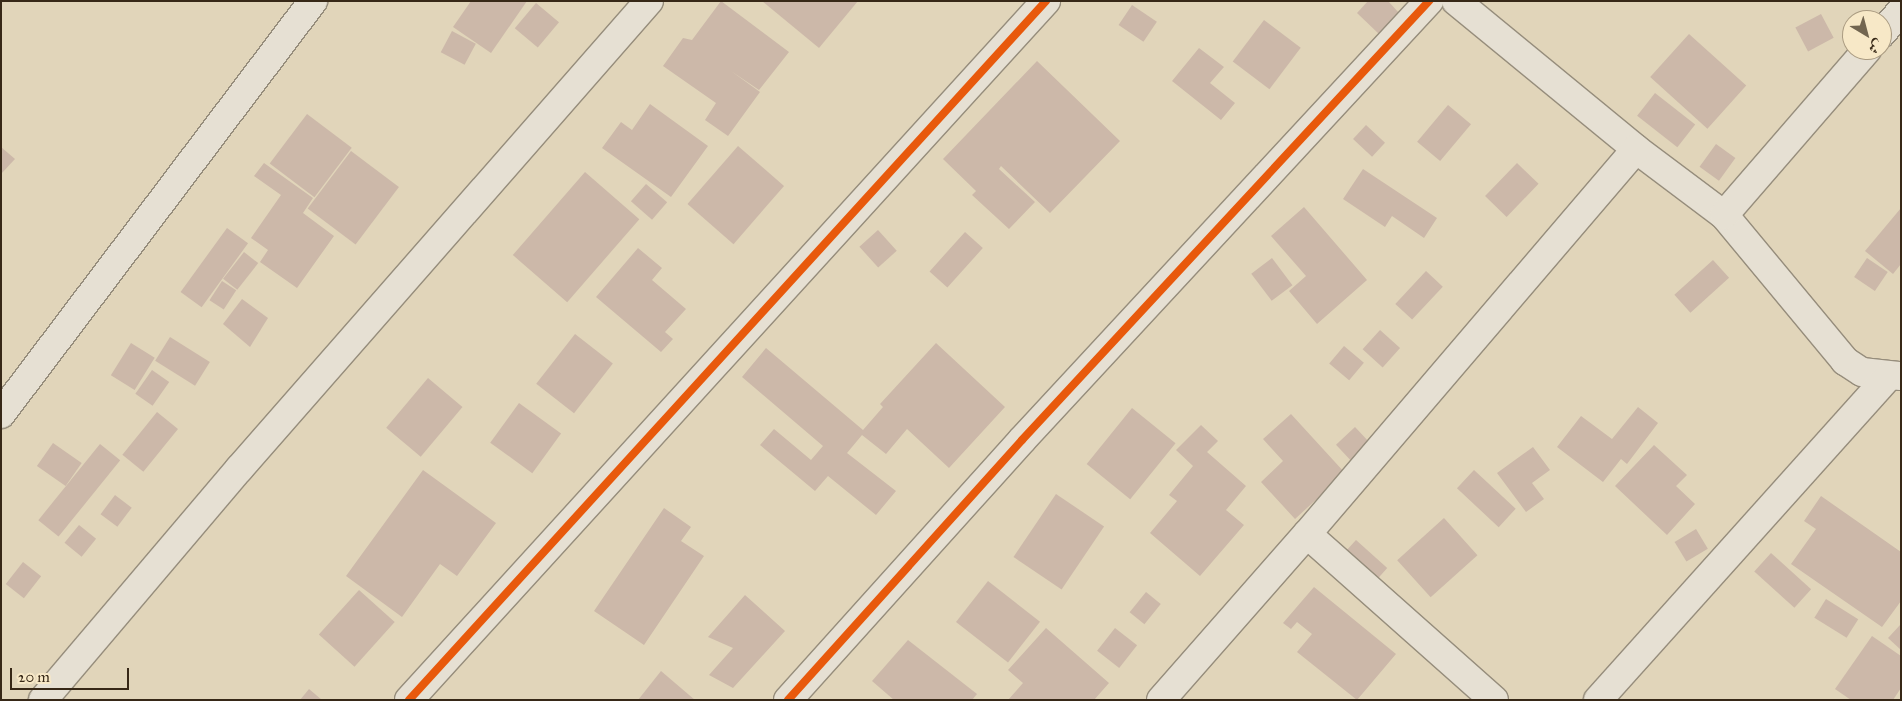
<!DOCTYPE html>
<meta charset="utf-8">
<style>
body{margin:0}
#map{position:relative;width:1902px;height:701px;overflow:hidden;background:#e1d5ba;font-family:"IM FELL Great Primer",Amiri,serif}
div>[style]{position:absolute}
.building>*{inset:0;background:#ccb8a9;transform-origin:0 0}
.roads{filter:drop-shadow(1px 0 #968d7c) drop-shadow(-1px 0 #968d7c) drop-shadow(0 1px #968d7c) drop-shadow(0 -1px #968d7c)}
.street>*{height:28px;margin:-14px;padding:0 14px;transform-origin:14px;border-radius:14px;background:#e6e0d3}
.cycleway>*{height:8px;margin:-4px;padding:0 4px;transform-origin:4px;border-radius:4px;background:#e8590c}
span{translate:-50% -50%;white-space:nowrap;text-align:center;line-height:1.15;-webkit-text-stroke:4px #f7e8c7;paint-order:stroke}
.frame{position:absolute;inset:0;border:2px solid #372817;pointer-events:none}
.north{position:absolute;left:1842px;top:10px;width:50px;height:50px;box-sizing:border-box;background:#f7e8c7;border:1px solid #aa9b81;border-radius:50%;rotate:143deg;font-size:14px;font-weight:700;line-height:20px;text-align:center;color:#372817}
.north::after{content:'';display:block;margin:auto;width:18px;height:22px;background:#726550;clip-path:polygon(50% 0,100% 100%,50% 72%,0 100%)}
.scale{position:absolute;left:10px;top:668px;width:119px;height:22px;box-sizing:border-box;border:2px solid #372817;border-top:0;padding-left:6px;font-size:15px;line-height:18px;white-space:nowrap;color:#372817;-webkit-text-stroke:4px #f7e8c7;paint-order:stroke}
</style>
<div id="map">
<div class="building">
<i style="clip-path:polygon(471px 1px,527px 1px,491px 53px,453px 27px)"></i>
<i style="clip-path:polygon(721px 1px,789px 52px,759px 90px,731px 71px,760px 92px,728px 136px,705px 120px,716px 103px,663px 66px,683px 38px,692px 40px)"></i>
<i style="clip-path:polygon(762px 1px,858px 1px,819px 48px)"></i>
<i style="clip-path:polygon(1368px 1px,1388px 1px,1400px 14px,1380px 35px,1357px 13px)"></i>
<i style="left:536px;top:3px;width:30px;height:33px;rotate:40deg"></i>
<i style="left:1132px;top:5px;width:30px;height:24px;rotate:34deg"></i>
<i style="left:1821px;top:14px;width:27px;height:29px;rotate:62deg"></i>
<i style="left:1264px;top:20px;width:46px;height:52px;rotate:37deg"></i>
<i style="left:452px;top:31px;width:27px;height:24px;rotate:28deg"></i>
<i style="left:1689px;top:34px;width:77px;height:58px;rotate:42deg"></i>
<i style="clip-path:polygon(1199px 48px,1224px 67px,1210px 83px,1235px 103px,1221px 120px,1172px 81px)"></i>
<i style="clip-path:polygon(1037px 61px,1120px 141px,1050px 213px,1001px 166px,999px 169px,1035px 202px,1009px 229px,972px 195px,976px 191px,943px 159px)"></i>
<i style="left:1655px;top:93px;width:51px;height:29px;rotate:38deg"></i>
<i style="clip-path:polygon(650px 104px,708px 146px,671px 197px,602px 148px,621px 122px,632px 130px)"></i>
<i style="left:1448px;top:105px;width:30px;height:48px;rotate:40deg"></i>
<i style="left:307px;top:114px;width:56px;height:62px;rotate:37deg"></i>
<i style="left:1366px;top:125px;width:26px;height:19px;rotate:43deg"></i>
<i style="left:1716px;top:144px;width:24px;height:28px;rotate:36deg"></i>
<i style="left:738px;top:146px;width:61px;height:77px;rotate:41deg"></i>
<i style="clip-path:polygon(1px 147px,15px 159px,1px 174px)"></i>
<i style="left:351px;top:151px;width:60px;height:72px;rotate:37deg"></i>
<i style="clip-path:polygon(264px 163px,313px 198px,303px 213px,334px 236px,297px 288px,260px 262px,268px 250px,251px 238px,281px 195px,254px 176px)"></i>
<i style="left:1517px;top:163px;width:30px;height:46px;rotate:44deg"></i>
<i style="clip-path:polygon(1363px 169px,1437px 218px,1424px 238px,1392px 216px,1385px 227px,1343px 199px)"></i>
<i style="left:585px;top:172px;width:72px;height:110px;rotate:41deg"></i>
<i style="left:646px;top:184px;width:28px;height:23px;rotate:41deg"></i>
<i style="clip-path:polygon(1304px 207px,1367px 280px,1317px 324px,1289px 291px,1306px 276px,1271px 236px)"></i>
<i style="clip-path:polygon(1901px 208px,1901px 264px,1893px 274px,1865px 251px)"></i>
<i style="left:227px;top:228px;width:26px;height:79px;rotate:36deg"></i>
<i style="left:878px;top:230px;width:28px;height:25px;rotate:48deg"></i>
<i style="left:965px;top:232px;width:24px;height:53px;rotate:42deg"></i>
<i style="clip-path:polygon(638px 248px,662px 268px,652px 280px,686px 309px,665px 332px,673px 339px,661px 352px,596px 297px)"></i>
<i style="left:244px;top:252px;width:18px;height:34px;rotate:38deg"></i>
<i style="left:1272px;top:258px;width:34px;height:26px;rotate:53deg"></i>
<i style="left:1867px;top:258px;width:25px;height:23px;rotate:34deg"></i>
<i style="left:1713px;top:260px;width:24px;height:52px;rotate:48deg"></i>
<i style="left:1426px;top:271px;width:23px;height:45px;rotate:43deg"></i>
<i style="left:222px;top:281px;width:17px;height:23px;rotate:33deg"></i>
<i style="clip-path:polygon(242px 299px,268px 318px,250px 347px,223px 324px)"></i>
<i style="left:1380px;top:330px;width:27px;height:26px;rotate:42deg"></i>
<i style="left:575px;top:334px;width:48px;height:63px;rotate:38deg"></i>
<i style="left:170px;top:337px;width:47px;height:28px;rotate:32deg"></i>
<i style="left:131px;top:343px;width:28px;height:38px;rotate:32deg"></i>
<i style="clip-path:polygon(936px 343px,1005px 407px,949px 468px,907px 429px,886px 454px,862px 435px,847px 453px,896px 491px,876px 515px,828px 476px,815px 491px,760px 445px,774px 429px,811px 460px,823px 446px,742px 377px,766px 348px,863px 430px,883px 407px,880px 404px)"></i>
<i style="left:1344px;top:346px;width:26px;height:23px;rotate:40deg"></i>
<i style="left:152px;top:370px;width:21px;height:29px;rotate:35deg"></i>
<i style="left:428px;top:378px;width:45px;height:65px;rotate:40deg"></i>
<i style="left:519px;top:403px;width:52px;height:49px;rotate:36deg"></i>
<i style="clip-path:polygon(1638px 407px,1658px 423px,1627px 464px,1621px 459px,1603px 482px,1557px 447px,1581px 416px,1612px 439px)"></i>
<i style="left:1132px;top:408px;width:56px;height:72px;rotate:39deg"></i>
<i style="left:157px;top:412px;width:27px;height:55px;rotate:39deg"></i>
<i style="clip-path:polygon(1291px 414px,1345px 473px,1295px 519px,1261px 482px,1283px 461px,1263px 439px)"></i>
<i style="clip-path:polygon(1201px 425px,1218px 441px,1207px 452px,1246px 486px,1226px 510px,1244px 525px,1200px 576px,1150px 533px,1177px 501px,1169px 495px,1193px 466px,1176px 450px)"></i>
<i style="left:1355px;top:427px;width:21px;height:26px;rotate:47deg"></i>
<i style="left:53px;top:443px;width:35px;height:28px;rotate:35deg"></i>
<i style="left:100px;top:444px;width:26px;height:98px;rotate:39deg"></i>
<i style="clip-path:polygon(1654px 445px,1687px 475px,1676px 486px,1695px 504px,1667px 535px,1615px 486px)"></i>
<i style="clip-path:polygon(1533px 447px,1550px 470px,1532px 483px,1544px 499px,1526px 512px,1497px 473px)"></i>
<i style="clip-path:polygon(423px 470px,496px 523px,457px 576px,440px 564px,402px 617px,346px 576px)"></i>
<i style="left:1474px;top:470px;width:57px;height:25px;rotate:43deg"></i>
<i style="left:1056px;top:494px;width:58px;height:76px;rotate:34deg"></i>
<i style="left:115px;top:495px;width:21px;height:24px;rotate:37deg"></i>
<i style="clip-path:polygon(1821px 496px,1901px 552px,1901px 601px,1882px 627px,1791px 564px,1816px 529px,1804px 521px)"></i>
<i style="clip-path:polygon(664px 508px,691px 527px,681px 541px,704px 556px,644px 645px,594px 611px)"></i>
<i style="left:1444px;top:518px;width:50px;height:63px;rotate:48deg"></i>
<i style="left:79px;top:525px;width:22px;height:23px;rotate:39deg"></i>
<i style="left:1696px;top:529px;width:23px;height:25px;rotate:59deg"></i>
<i style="left:1356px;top:540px;width:42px;height:21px;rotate:42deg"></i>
<i style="left:1771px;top:553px;width:54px;height:25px;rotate:42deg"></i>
<i style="left:23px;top:562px;width:23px;height:28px;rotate:38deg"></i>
<i style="left:988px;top:581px;width:66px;height:52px;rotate:38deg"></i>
<i style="clip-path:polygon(1314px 587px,1396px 654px,1357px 700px,1297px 652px,1312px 634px,1297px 622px,1291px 629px,1283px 623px)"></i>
<i style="left:359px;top:590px;width:48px;height:60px;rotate:42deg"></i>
<i style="left:1146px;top:592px;width:19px;height:26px;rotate:39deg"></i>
<i style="clip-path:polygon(745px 595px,785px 631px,733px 688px,709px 675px,733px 648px,708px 637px)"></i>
<i style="left:1826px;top:599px;width:38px;height:22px;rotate:32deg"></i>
<i style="clip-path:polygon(1901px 624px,1901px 650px,1888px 638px)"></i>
<i style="clip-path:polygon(1046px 628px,1109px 683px,1094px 700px,1008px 700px,1023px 683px,1008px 670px)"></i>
<i style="left:1115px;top:628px;width:28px;height:29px;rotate:38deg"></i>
<i style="clip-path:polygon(1872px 636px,1901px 656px,1901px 688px,1893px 700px,1851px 700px,1835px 689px)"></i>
<i style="clip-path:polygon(908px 640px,977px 694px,972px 700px,894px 700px,872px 681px)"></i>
<i style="clip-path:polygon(661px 671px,695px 700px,638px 700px)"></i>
<i style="clip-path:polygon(309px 689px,322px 700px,300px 700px)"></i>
</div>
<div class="roads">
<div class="street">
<i style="left:1456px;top:1px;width:233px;rotate:39.4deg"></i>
<i style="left:1636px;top:149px;width:110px;rotate:36.9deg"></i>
<i style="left:1724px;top:215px;width:190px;rotate:50.3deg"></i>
<i style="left:1845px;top:361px;width:20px;rotate:33deg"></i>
<i style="left:1862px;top:372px;width:39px;rotate:6deg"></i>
<i style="left:1882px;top:33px;width:29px;rotate:-49deg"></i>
<i style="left:1724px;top:215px;width:218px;rotate:-49.1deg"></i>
<i style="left:1px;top:414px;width:518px;rotate:-52.93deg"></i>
<i style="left:1307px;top:534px;width:250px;rotate:41.6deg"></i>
<i style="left:43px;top:700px;width:303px;rotate:-49.7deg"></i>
<i style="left:239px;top:469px;width:622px;rotate:-48.78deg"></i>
<i style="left:409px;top:700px;width:946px;rotate:-47.66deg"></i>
<i style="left:788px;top:700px;width:350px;rotate:-48deg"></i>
<i style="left:1022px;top:440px;width:599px;rotate:-47.17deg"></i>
<i style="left:1161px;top:700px;width:221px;rotate:-48.7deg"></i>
<i style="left:1307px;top:534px;width:506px;rotate:-49.48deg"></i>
<i style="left:1598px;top:700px;width:434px;rotate:-48.1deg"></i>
</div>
</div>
<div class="cycleway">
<i style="left:409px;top:700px;width:946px;rotate:-47.66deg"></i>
<i style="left:788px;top:700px;width:350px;rotate:-48deg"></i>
<i style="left:1022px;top:440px;width:599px;rotate:-47.17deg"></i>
</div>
<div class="frame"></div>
<div class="north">ش</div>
<div class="scale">20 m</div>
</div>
